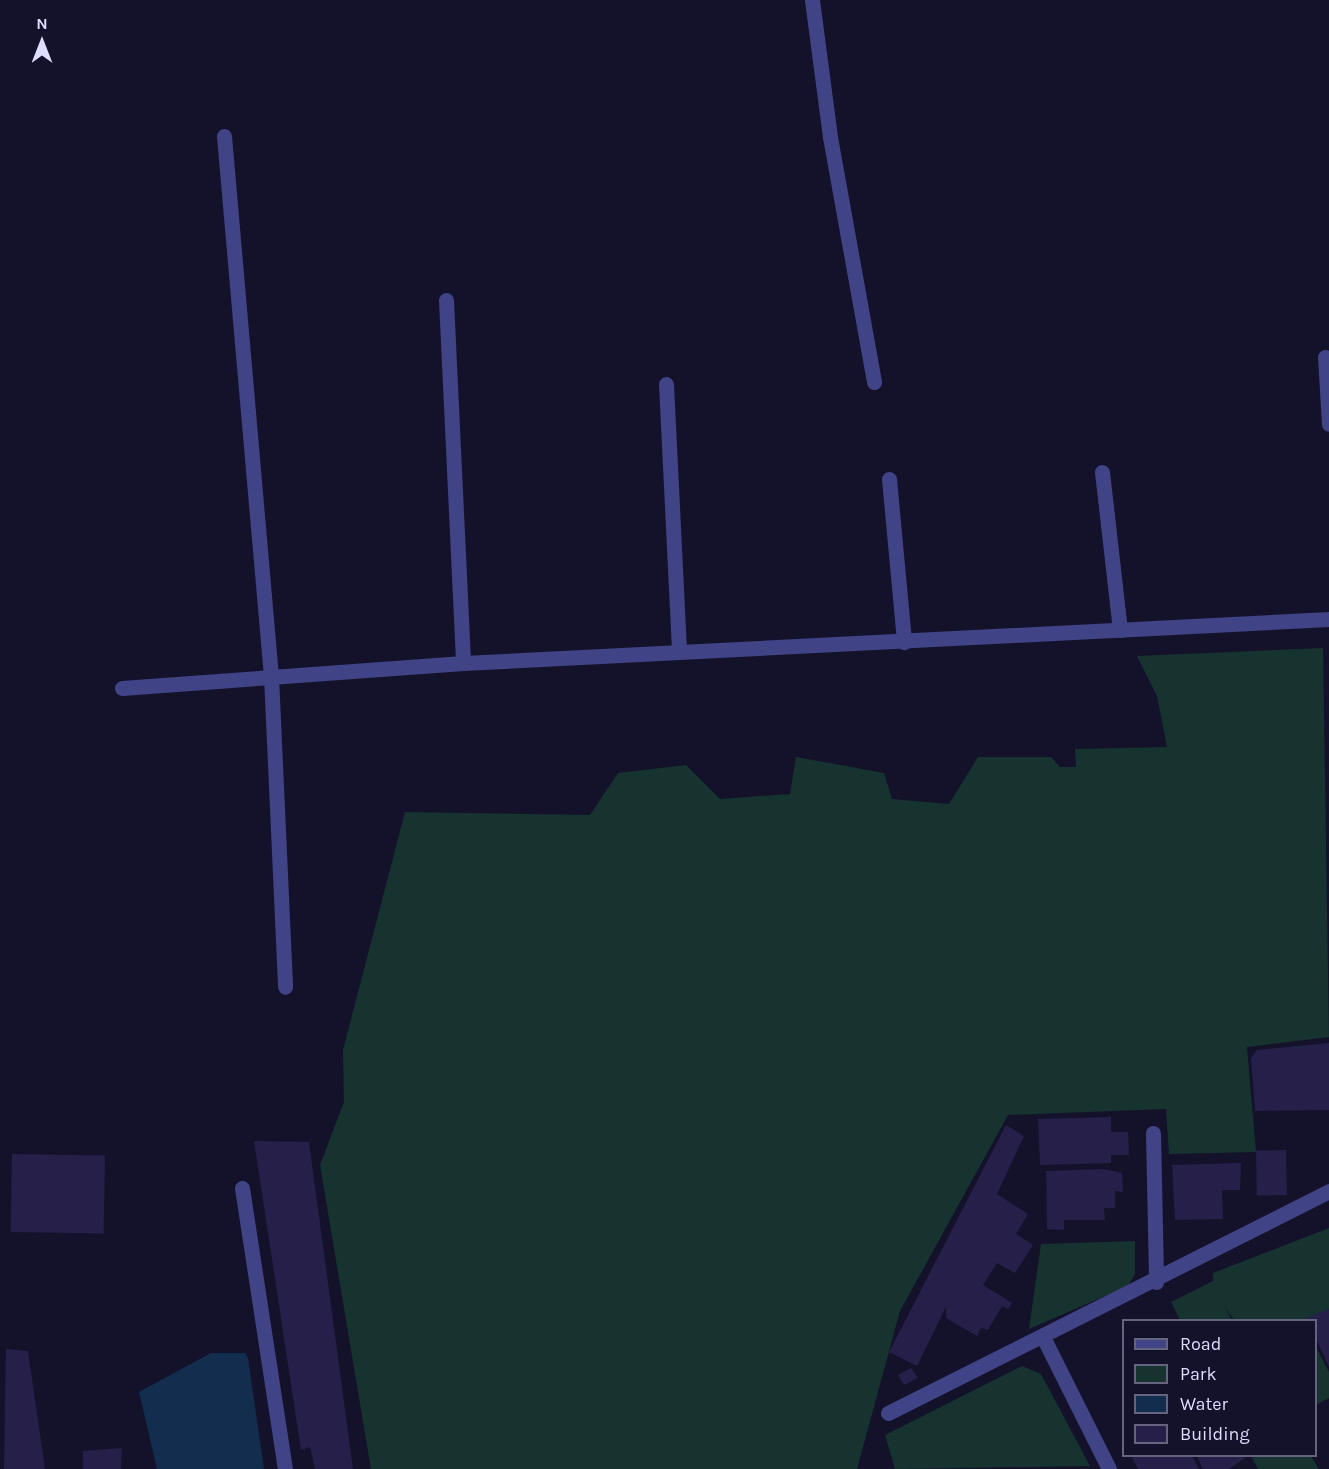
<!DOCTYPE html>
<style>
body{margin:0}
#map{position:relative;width:1329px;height:1469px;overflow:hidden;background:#14122a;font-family:Karla,sans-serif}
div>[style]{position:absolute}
.green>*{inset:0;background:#163330}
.water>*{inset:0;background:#122d4e}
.building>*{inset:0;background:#251f4a;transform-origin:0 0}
.street>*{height:15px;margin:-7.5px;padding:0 7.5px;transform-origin:7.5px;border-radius:7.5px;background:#404386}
span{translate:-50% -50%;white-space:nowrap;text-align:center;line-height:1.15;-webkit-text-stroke:6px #14122a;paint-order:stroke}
.legend{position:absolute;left:1122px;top:1319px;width:195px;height:138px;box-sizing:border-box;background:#14122a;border:2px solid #65637e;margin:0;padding:8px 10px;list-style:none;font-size:18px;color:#deddfd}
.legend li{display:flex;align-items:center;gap:12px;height:30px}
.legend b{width:30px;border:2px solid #65637e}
.north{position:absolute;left:12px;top:12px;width:60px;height:60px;-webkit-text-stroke:4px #14122a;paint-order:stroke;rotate:0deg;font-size:16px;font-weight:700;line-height:24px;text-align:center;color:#deddfd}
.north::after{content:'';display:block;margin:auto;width:21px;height:27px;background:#deddfd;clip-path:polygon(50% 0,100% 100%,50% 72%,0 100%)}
</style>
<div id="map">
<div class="green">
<i style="clip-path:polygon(1323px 648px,1329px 1037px,1247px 1047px,1256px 1152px,1169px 1154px,1166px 1109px,1008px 1115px,900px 1311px,857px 1469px,371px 1469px,320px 1165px,344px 1102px,343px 1050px,405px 812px,590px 815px,618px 773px,686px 765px,720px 799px,790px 794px,796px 757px,884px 773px,892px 799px,949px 804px,978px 757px,1051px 757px,1060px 767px,1076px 767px,1075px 749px,1167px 747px,1157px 696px,1137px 656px)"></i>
<i style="clip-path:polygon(1329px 1228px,1329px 1309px,1306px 1320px,1234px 1320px,1225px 1307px,1232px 1320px,1180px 1320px,1171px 1302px,1213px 1281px,1213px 1273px)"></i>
<i style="clip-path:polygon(1135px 1241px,1135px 1274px,1128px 1286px,1029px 1329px,1041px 1244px)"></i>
<i style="clip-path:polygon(1316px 1347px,1329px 1372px,1329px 1398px,1316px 1405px)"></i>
<i style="clip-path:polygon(1022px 1366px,1041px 1374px,1090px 1466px,895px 1469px,885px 1435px)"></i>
<i style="clip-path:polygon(1251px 1456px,1311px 1456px,1319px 1469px,1258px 1469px)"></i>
</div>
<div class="water">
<i style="clip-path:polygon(211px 1353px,245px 1353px,248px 1358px,264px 1469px,157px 1469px,139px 1392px)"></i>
</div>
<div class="building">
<i style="clip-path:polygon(1329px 1043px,1329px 1110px,1255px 1111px,1251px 1058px,1257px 1050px)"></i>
<i style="clip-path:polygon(1111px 1117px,1111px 1132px,1128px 1132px,1129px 1155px,1111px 1155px,1111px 1163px,1040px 1165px,1038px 1119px)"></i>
<i style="clip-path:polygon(1006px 1125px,1024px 1136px,997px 1194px,1028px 1214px,1016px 1234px,1033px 1245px,1015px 1273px,997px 1263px,983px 1285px,1012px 1303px,1008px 1309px,1002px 1306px,988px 1330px,981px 1328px,977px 1336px,946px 1318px,946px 1307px,917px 1366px,889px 1352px)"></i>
<i style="clip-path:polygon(254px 1141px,309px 1142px,353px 1469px,315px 1469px,310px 1447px,301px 1450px)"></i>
<i style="left:1286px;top:1150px;width:45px;height:30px;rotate:89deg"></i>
<i style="left:12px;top:1154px;width:93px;height:78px;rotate:1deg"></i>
<i style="clip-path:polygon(1241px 1163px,1240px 1190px,1222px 1190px,1223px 1219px,1175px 1220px,1172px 1165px)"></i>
<i style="clip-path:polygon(1104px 1169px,1122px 1173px,1123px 1192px,1115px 1191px,1115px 1208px,1104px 1208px,1105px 1220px,1064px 1220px,1064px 1230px,1047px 1229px,1046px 1171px)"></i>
<i style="clip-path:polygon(1329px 1309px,1329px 1367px,1316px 1339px,1316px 1320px,1302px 1320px)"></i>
<i style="clip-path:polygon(6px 1349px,28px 1351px,45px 1469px,4px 1469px)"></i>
<i style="clip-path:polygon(911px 1368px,918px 1378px,904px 1385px,898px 1375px)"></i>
<i style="clip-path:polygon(122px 1448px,121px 1469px,83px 1469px,83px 1451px)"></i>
<i style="clip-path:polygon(1131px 1456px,1192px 1456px,1199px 1469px,1138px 1469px)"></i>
<i style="clip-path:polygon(1197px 1456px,1244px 1456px,1245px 1458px,1229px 1469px,1203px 1469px)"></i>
</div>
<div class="street">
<i style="left:812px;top:0;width:138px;rotate:82.5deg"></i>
<i style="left:830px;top:137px;width:249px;rotate:79.8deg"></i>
<i style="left:224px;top:136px;width:542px;rotate:85.03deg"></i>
<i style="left:271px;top:676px;width:311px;rotate:87.4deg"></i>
<i style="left:446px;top:300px;width:363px;rotate:87.3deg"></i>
<i style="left:1325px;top:357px;width:67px;rotate:86.6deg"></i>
<i style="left:666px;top:384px;width:268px;rotate:87.2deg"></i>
<i style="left:1102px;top:472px;width:159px;rotate:83.5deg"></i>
<i style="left:889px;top:479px;width:164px;rotate:84.7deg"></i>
<i style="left:122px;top:688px;width:342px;rotate:-4.2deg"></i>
<i style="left:463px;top:663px;width:867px;rotate:-2.91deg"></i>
<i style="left:1153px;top:1133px;width:149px;rotate:88.8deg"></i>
<i style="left:242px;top:1188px;width:284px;rotate:81.3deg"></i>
<i style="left:1043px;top:1337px;width:148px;rotate:63.4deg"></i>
<i style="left:888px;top:1413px;width:494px;rotate:-26.7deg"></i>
</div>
<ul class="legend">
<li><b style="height:8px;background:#404386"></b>Road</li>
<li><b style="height:16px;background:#163330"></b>Park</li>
<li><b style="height:16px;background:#122d4e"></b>Water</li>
<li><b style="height:16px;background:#251f4a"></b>Building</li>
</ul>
<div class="north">N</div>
</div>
